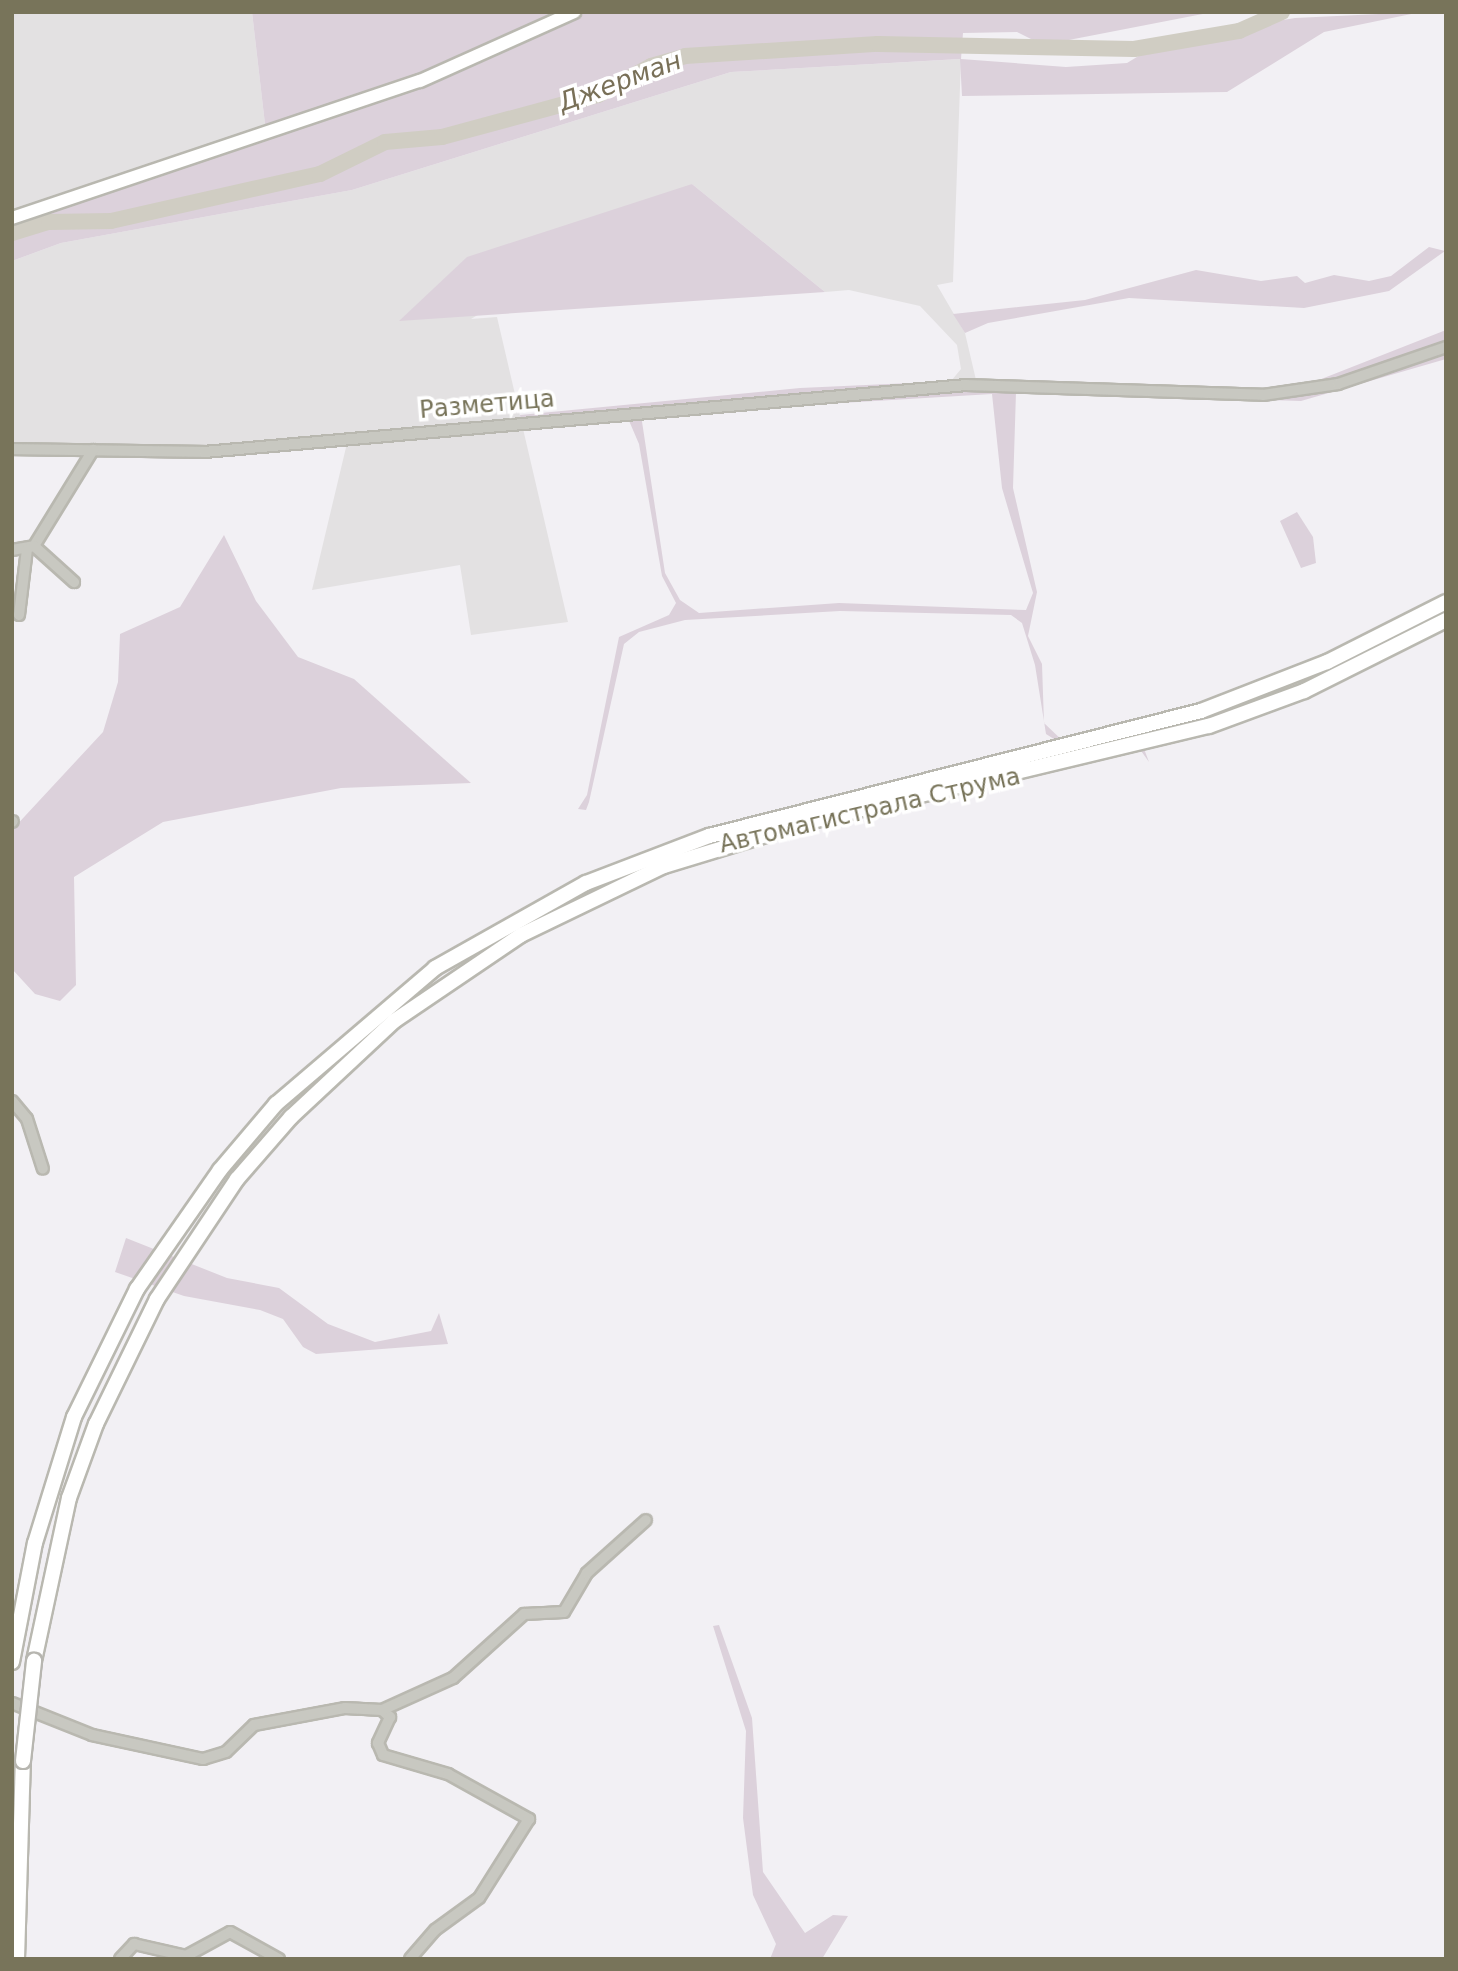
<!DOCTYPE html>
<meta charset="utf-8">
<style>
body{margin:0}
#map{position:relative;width:1458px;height:1971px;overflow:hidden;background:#f2f0f4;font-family:"DejaVu Sans",sans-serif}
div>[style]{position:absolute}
.built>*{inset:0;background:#e3e1e2}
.green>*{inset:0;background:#dcd1db}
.river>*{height:16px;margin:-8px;padding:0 8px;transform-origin:8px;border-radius:8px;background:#d0cdc3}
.roads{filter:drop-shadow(2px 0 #b9b8b0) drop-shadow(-2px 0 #b9b8b0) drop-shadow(0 2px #b9b8b0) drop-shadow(0 -2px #b9b8b0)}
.minor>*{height:10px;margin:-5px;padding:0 5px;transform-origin:5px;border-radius:5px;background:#c8c8c1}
.major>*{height:12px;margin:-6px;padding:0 6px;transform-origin:6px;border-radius:6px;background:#fff}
.highway>*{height:14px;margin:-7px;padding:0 7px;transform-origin:7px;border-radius:7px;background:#fff}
.bridges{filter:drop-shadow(2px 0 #b7b6b0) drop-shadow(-2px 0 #b7b6b0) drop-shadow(0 2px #b7b6b0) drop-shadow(0 -2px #b7b6b0)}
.highway-bridge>*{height:14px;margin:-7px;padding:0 7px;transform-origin:7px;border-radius:7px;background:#fff}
span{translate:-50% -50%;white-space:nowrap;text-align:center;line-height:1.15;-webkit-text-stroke:7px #fff;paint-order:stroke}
.street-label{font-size:24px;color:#78745a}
.water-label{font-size:26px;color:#797058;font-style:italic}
.frame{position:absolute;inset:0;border:14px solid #78745a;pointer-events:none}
</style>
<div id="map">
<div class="built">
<i style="clip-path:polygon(12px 12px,252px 12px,266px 133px,12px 217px)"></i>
<i style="clip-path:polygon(961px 59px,953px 282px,937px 285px,965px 333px,976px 380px,951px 381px,961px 369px,957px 345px,920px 306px,849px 290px,825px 292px,692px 184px,471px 319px,497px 317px,568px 622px,471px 635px,460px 565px,312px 590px,348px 439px,204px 452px,12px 449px,12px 261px,61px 243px,352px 190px,731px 72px)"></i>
</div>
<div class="green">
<i style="clip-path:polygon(252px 12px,1213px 12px,1043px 45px,1017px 32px,963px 33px,961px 59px,1066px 67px,1127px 63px,1165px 40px,1295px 18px,1421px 12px,1324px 32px,1227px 92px,962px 96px,960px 59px,731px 72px,352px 190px,61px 243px,12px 261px,12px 217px,266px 133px)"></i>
<i style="clip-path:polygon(692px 184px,825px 292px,399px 321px,467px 257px)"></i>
<i style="clip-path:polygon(1429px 247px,1445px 251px,1389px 291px,1304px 308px,1129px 298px,988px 323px,965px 333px,953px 314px,1085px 300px,1196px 270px,1261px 281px,1297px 276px,1305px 283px,1334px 275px,1369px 281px,1391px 276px)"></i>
<i style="clip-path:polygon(evenodd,1446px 330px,1446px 359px,1301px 401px,1016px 392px,1013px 488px,1037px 592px,1028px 636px,1042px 664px,1044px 723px,1065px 743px,1127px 731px,1138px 733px,1149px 762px,1129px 734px,1065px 746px,1046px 734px,1035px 665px,1022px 623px,1011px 615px,840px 611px,685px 620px,639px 632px,624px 644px,589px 802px,586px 810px,578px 809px,587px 795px,619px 637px,669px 615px,676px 603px,662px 576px,639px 444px,627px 416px,522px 426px,520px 415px,800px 388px,976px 380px,1245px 391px,1301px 387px,1446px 330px,992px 394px,1002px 488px,1033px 593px,1026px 610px,839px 603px,699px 613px,680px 600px,665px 573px,641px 415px,992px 394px)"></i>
<i style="clip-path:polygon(1297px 512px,1313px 537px,1316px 563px,1301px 568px,1280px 521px)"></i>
<i style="clip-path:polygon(224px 535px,256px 601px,298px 657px,354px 679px,471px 783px,341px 788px,163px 822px,74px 877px,76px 985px,60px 1001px,35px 994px,12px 969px,12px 830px,103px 732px,118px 682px,120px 634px,180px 607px)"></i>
<i style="clip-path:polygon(126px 1238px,227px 1278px,279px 1288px,328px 1324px,375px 1342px,431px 1331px,439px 1313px,448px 1344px,316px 1354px,303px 1347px,283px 1319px,260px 1310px,184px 1296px,115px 1272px)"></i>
<i style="clip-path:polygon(719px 1625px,752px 1718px,763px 1872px,805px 1933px,833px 1915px,848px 1916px,822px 1959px,770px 1959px,776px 1944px,753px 1895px,743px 1818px,746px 1731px,713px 1626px)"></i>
</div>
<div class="river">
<i style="left:12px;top:233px;width:39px;rotate:-17deg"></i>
<i style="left:49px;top:222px;width:62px;rotate:-0.9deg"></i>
<i style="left:111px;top:221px;width:214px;rotate:-12.7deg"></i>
<i style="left:320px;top:174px;width:72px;rotate:-26.2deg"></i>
<i style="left:385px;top:142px;width:57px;rotate:-5deg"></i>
<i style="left:442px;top:137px;width:162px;rotate:-15.1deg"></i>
<i style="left:598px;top:95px;width:60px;rotate:-28.7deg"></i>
<i style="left:651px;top:66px;width:35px;rotate:-16deg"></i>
<i style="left:685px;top:56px;width:193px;rotate:-3.6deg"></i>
<i style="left:878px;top:44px;width:256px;rotate:1.1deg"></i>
<i style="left:1134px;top:49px;width:107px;rotate:-9.7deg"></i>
<i style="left:1239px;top:31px;width:47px;rotate:-23.8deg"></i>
</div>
<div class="roads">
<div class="minor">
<i style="left:12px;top:449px;width:192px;rotate:0.9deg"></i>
<i style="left:204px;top:452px;width:765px;rotate:-5.02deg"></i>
<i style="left:966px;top:385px;width:297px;rotate:1.9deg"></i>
<i style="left:1263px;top:395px;width:76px;rotate:-8.3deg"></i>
<i style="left:1338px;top:384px;width:114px;rotate:-18.9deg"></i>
<i style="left:34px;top:546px;width:113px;rotate:-58.4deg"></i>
<i style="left:12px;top:550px;width:22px;rotate:-10deg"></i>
<i style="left:34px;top:546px;width:54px;rotate:42deg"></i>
<i style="left:19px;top:615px;width:66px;rotate:-83.1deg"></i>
<i style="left:12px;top:822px;width:1px;rotate:-45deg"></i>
<i style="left:12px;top:1101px;width:23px;rotate:50deg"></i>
<i style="left:27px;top:1119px;width:52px;rotate:72.3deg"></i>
<i style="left:12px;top:1703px;width:86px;rotate:21.8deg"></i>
<i style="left:92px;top:1735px;width:114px;rotate:12.2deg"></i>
<i style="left:203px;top:1759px;width:24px;rotate:-17deg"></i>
<i style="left:226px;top:1752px;width:39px;rotate:-44deg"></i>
<i style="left:254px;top:1725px;width:93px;rotate:-10.6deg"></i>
<i style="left:345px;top:1708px;width:37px;rotate:3deg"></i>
<i style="left:382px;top:1710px;width:78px;rotate:-24.3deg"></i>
<i style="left:453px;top:1678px;width:96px;rotate:-42deg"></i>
<i style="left:524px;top:1614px;width:40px;rotate:-2.9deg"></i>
<i style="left:564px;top:1612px;width:45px;rotate:-59.5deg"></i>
<i style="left:587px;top:1573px;width:79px;rotate:-41.9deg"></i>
<i style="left:382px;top:1710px;width:11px;rotate:41deg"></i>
<i style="left:390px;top:1717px;width:29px;rotate:115deg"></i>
<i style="left:378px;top:1743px;width:13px;rotate:67deg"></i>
<i style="left:383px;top:1755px;width:68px;rotate:16.3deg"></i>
<i style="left:448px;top:1774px;width:93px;rotate:29.1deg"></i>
<i style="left:529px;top:1819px;width:93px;rotate:122.3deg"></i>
<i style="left:479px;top:1898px;width:54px;rotate:144deg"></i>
<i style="left:435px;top:1930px;width:38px;rotate:131deg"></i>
<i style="left:120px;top:1959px;width:21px;rotate:-47deg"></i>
<i style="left:134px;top:1944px;width:53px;rotate:13deg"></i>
<i style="left:186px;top:1956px;width:50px;rotate:-28.6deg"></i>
<i style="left:230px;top:1932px;width:56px;rotate:28.9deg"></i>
</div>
<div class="major">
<i style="left:12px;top:218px;width:430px;rotate:-18.6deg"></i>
<i style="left:420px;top:81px;width:169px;rotate:-24.1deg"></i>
</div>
<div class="highway">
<i style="left:34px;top:1661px;width:167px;rotate:-77.9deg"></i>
<i style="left:69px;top:1498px;width:79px;rotate:-70deg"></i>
<i style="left:96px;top:1424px;width:139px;rotate:-64deg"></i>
<i style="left:157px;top:1299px;width:144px;rotate:-56.3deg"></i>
<i style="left:237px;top:1179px;width:82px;rotate:-48.9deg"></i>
<i style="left:291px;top:1117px;width:141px;rotate:-43deg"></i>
<i style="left:394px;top:1021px;width:153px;rotate:-34.1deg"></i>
<i style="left:521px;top:935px;width:159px;rotate:-25.8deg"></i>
<i style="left:664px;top:866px;width:155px;rotate:-16.9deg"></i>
<i style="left:812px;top:821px;width:408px;rotate:-13.5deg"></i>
<i style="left:1209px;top:726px;width:101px;rotate:-20.2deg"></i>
<i style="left:1304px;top:691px;width:159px;rotate:-26.6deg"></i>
<i style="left:12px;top:1662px;width:121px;rotate:-79.1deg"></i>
<i style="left:35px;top:1543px;width:132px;rotate:-72.8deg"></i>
<i style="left:74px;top:1417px;width:143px;rotate:-63.8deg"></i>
<i style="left:137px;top:1289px;width:145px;rotate:-55.1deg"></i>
<i style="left:220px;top:1170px;width:87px;rotate:-49.7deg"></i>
<i style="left:276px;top:1104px;width:209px;rotate:-40.5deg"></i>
<i style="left:435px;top:968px;width:173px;rotate:-29.4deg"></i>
<i style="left:586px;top:883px;width:132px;rotate:-20.9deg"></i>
<i style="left:709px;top:836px;width:508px;rotate:-14.26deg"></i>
<i style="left:1201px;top:711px;width:135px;rotate:-21.3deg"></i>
<i style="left:1327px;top:662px;width:133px;rotate:-26.8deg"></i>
<i style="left:17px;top:1959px;width:198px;rotate:-88.3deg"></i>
</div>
</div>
<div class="bridges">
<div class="highway-bridge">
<i style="left:23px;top:1761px;width:101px;rotate:-83.7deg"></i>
</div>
</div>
<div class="street-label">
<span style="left:487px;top:405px;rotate:-5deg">Разметица</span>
<span style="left:870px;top:811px;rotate:-13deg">Автомагистрала Струма</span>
</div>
<div class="water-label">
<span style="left:620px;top:82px;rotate:-20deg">Джерман</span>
</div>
<div class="frame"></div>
</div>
